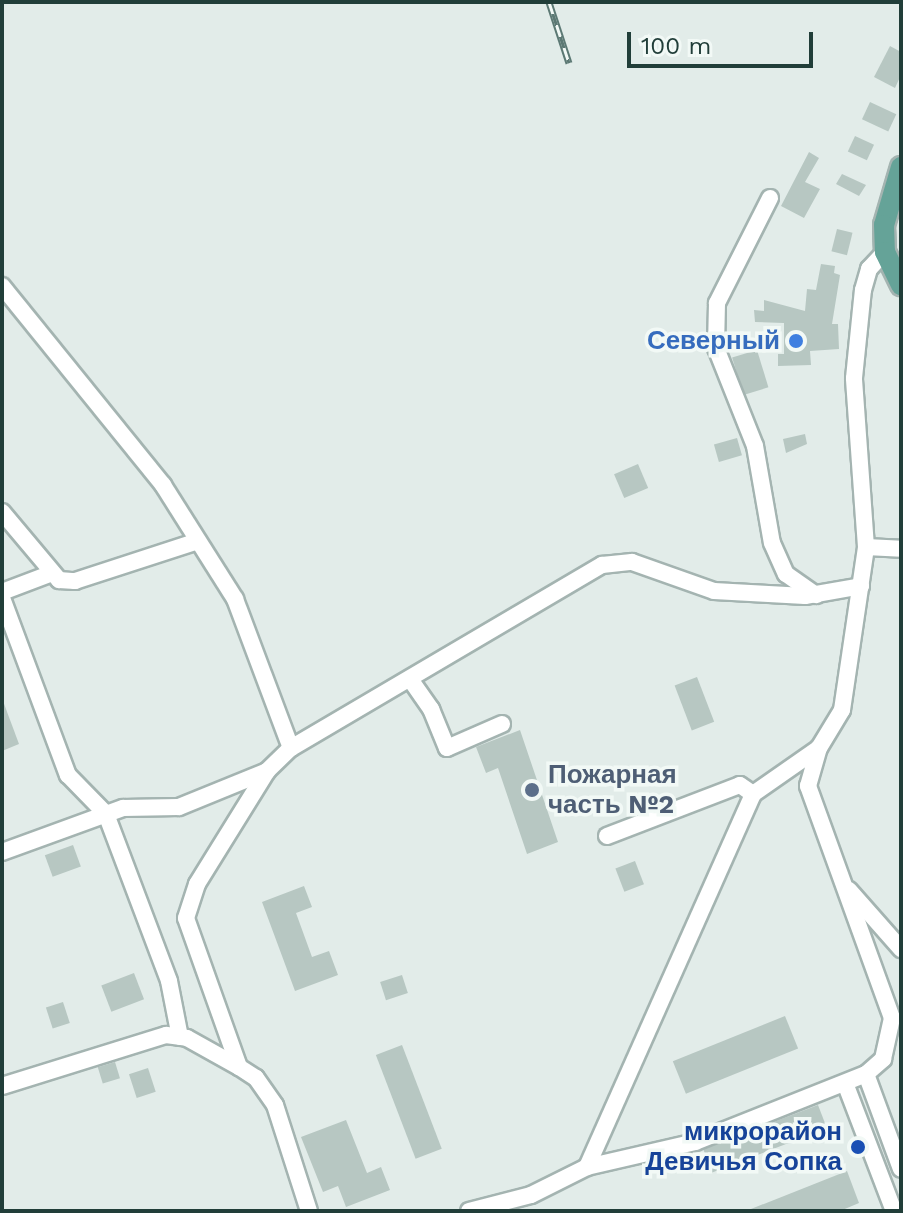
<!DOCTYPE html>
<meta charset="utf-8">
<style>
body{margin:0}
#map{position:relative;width:903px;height:1213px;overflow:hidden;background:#e2ece9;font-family:"Work Sans",sans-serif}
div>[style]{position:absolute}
.building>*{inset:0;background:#b7c7c2;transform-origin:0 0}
.roads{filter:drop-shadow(2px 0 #a4b4b1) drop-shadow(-2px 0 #a4b4b1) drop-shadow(0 2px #a4b4b1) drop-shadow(0 -2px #a4b4b1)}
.minor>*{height:16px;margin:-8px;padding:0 8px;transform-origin:8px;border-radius:8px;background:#fff}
.major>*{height:20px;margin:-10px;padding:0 10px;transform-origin:10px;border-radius:10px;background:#65a398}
.rail>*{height:7px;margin-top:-3.5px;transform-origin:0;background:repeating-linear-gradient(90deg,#f2f9f6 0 12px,#5c7974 0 24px);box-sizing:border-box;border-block:2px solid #5c7974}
.dots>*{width:22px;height:22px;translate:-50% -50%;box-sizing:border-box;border:4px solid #f2f9f6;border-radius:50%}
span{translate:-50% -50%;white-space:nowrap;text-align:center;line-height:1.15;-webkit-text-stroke:7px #f2f9f6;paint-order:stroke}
.shop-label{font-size:26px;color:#366cbe;font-weight:700}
.right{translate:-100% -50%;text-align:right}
.service-label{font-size:26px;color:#4e5e75;font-weight:700}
.left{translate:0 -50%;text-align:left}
.transit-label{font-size:26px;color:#164399;font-weight:700}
.frame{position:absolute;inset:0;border:4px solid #213e39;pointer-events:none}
.scale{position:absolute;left:627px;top:32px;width:186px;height:36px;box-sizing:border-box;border:4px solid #213e39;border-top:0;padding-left:10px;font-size:24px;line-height:28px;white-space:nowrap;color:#213e39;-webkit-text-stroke:6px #f2f9f6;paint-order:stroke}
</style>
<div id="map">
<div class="building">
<i style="clip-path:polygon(890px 46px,901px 52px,901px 75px,895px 88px,874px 77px)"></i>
<i style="left:870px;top:102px;width:29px;height:19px;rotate:25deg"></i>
<i style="left:855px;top:136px;width:21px;height:17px;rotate:25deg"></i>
<i style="clip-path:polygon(809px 152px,819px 158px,805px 182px,820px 189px,804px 218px,781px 206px)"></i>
<i style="clip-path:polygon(842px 174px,866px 185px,859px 196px,836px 184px)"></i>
<i style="left:837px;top:229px;width:16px;height:23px;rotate:14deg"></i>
<i style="clip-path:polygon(821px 264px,835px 266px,834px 273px,840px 275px,832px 324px,838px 324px,839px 349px,810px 351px,811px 365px,778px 366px,778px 354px,784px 354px,784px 323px,755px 322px,754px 310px,764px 311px,764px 300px,805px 311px,807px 289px,816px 290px)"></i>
<i style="left:757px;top:350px;width:39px;height:26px;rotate:73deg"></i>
<i style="clip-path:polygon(805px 434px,807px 444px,786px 453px,783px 439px)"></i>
<i style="left:737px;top:438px;width:18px;height:24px;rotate:74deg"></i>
<i style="left:638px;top:464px;width:26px;height:26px;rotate:67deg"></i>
<i style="left:697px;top:677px;width:48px;height:24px;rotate:69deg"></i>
<i style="clip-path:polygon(3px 701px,19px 744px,2px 751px,2px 702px)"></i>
<i style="clip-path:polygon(520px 730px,558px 842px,527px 854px,498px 768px,486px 773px,476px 747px)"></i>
<i style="left:73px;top:845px;width:23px;height:30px;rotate:70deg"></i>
<i style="left:635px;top:861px;width:25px;height:21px;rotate:69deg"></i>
<i style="clip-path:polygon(304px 886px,312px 907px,296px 913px,312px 957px,329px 951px,338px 975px,295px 991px,262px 902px)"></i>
<i style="left:134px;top:973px;width:28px;height:35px;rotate:69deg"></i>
<i style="left:402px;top:975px;width:19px;height:23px;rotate:72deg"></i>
<i style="left:63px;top:1002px;width:22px;height:18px;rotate:72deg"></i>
<i style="left:785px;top:1016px;width:35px;height:121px;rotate:68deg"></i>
<i style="left:402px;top:1045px;width:111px;height:28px;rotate:69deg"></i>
<i style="left:115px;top:1062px;width:17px;height:18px;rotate:73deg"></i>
<i style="left:148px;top:1068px;width:25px;height:20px;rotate:72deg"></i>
<i style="left:818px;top:1105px;width:25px;height:123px;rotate:69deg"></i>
<i style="clip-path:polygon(346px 1120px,367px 1173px,381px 1167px,390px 1190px,346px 1207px,338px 1186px,323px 1192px,301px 1137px)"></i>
<i style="clip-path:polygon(847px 1171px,859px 1203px,840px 1211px,746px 1211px)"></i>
</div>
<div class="roads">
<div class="minor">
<i style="left:770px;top:198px;width:118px;rotate:116.8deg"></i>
<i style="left:717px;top:303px;width:45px;rotate:91.3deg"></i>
<i style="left:716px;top:348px;width:105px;rotate:68.3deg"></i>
<i style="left:755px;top:446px;width:98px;rotate:80.1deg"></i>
<i style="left:772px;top:543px;width:34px;rotate:66deg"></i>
<i style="left:786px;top:574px;width:37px;rotate:35deg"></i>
<i style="left:2px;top:286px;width:256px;rotate:51deg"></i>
<i style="left:163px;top:485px;width:135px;rotate:57.7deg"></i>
<i style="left:235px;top:599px;width:159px;rotate:69.4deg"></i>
<i style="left:2px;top:512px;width:89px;rotate:50deg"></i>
<i style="left:59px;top:580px;width:16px;rotate:4deg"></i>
<i style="left:75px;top:581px;width:129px;rotate:-18deg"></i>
<i style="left:866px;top:547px;width:35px;rotate:3deg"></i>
<i style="left:2px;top:592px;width:53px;rotate:-20.8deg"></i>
<i style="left:2px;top:598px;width:189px;rotate:69.6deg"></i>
<i style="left:68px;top:775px;width:54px;rotate:45.7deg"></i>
<i style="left:106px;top:814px;width:178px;rotate:69.3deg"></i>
<i style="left:169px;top:981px;width:57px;rotate:78.9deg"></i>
<i style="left:410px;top:679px;width:37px;rotate:55deg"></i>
<i style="left:431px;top:709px;width:42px;rotate:67.7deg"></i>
<i style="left:447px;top:748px;width:60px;rotate:-23.6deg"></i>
<i style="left:607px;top:836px;width:142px;rotate:-21deg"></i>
<i style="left:740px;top:785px;width:16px;rotate:35deg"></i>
<i style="left:2px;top:852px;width:129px;rotate:-20deg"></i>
<i style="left:123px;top:808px;width:56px;rotate:-1deg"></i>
<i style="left:179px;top:807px;width:95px;rotate:-22.2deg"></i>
<i style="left:849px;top:890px;width:79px;rotate:48.6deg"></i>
<i style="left:866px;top:1074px;width:101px;rotate:69.8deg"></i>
<i style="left:845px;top:1083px;width:137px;rotate:69.1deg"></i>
<i style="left:2px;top:1086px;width:172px;rotate:-17.3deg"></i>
<i style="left:166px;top:1035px;width:21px;rotate:8deg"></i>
<i style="left:187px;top:1038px;width:60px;rotate:29.1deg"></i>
<i style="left:587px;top:1167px;width:111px;rotate:-13deg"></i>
<i style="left:695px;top:1142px;width:184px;rotate:-21.7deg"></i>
<i style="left:866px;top:1074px;width:23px;rotate:-41deg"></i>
<i style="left:883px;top:1059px;width:42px;rotate:-77.6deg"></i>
<i style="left:892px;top:1018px;width:247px;rotate:-109.9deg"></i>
<i style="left:808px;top:786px;width:40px;rotate:-74deg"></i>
<i style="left:309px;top:1211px;width:111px;rotate:-107.8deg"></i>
<i style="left:275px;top:1105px;width:33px;rotate:-125deg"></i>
<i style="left:256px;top:1078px;width:20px;rotate:-147deg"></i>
<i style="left:239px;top:1067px;width:158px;rotate:-109.6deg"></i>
<i style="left:186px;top:918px;width:36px;rotate:-72deg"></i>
<i style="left:197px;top:884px;width:133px;rotate:-58.2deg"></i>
<i style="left:267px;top:771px;width:33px;rotate:-44deg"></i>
<i style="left:291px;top:748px;width:361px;rotate:-30.5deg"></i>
<i style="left:602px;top:565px;width:30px;rotate:-6deg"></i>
<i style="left:632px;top:562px;width:87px;rotate:19.5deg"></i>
<i style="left:714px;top:591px;width:91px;rotate:3.1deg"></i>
<i style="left:805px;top:596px;width:57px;rotate:-10.1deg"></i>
<i style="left:469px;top:1211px;width:64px;rotate:-14.5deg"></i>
<i style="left:531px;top:1195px;width:63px;rotate:-26.6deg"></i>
<i style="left:587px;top:1167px;width:408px;rotate:-66deg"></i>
<i style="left:753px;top:794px;width:80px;rotate:-34.9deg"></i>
<i style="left:819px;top:748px;width:44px;rotate:-58.8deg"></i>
<i style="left:842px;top:710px;width:165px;rotate:-81.6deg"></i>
<i style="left:866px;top:547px;width:169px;rotate:-94.1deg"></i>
<i style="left:854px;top:378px;width:88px;rotate:-84.2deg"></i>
<i style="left:863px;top:290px;width:22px;rotate:-74deg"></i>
<i style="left:869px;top:269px;width:23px;rotate:-47deg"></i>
</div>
<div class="major">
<i style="left:901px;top:167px;width:60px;rotate:106.3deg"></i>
<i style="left:884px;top:225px;width:27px;rotate:88deg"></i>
<i style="left:885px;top:252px;width:37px;rotate:64deg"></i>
</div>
</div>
<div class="rail">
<i style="left:549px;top:2px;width:64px;rotate:71.8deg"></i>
</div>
<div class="dots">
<i style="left:796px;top:341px;background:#3f7fe0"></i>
<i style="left:532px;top:790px;background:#5c6f8a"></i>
<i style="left:858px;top:1147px;background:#1a4fb4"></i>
</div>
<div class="shop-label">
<span class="right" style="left:780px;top:341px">Северный</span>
</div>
<div class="service-label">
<span class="left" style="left:548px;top:790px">Пожарная<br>часть №2</span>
</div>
<div class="transit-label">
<span class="right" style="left:842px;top:1147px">микрорайон<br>Девичья Сопка</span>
</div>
<div class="frame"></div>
<div class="scale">100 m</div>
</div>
